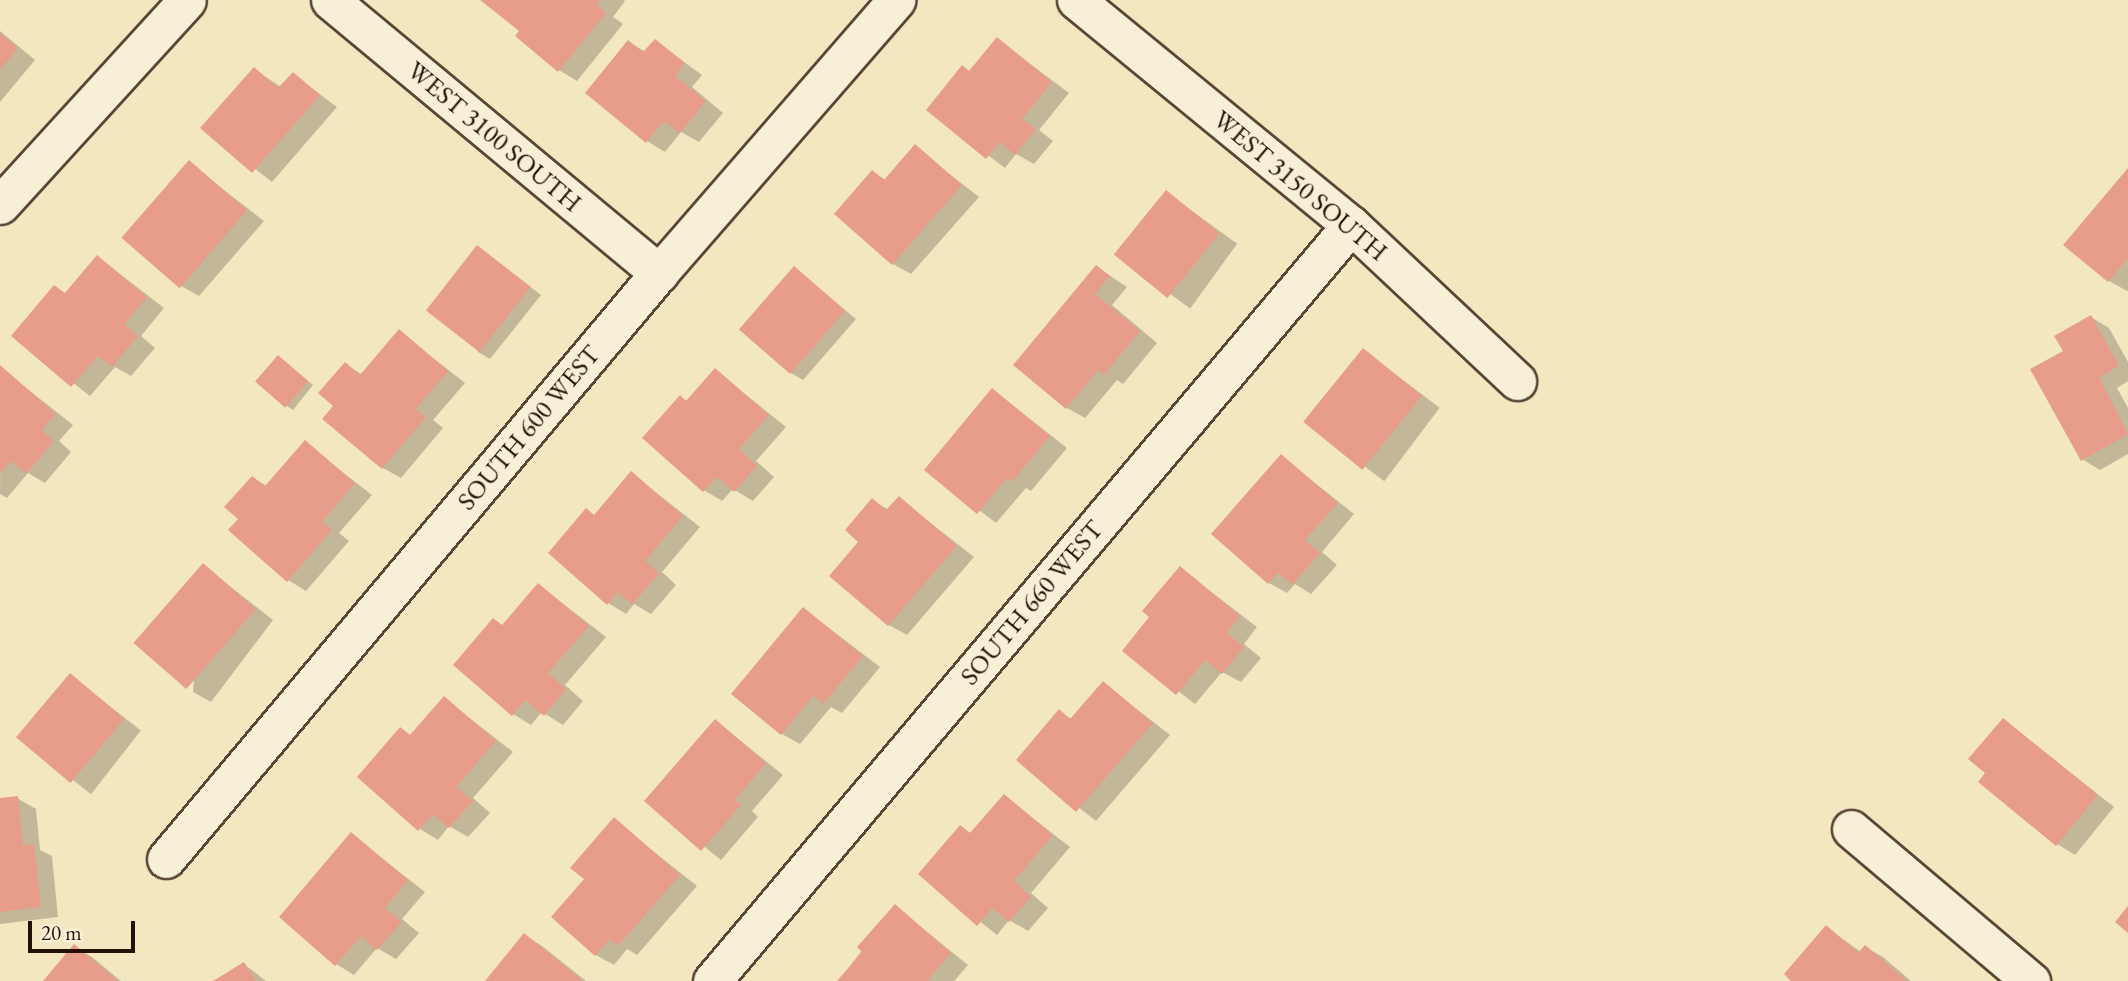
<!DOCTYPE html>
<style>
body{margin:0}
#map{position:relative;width:2128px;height:981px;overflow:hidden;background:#f3e7c0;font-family:"EB Garamond",serif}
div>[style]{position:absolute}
.shadow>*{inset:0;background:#0003;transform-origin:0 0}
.building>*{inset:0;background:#e79d89;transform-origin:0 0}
.roads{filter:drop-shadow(2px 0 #584636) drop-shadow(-2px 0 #584636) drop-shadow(0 2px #584636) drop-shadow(0 -2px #584636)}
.minor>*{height:37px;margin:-18.5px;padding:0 18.5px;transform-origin:18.5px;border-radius:18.5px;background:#f7efd6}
span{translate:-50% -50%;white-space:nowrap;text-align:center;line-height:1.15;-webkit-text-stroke:5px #f7efd6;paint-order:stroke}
.street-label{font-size:26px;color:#251008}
.scale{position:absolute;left:28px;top:921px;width:107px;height:32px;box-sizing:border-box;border:4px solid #251008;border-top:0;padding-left:9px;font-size:21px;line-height:24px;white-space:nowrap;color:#251008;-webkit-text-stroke:5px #f7efd6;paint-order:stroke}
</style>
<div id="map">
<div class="shadow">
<i style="clip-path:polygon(483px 0,624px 0,625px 1px,613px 17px,623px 24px,577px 81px,559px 70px,522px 31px)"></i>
<i style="clip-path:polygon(0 31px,35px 60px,0 102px)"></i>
<i style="clip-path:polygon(997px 39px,1069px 93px,1039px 130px,1053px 141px,1034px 164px,1016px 154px,1005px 168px,928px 110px,962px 67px,971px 72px)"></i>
<i style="clip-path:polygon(655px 41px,702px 75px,692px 87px,723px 113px,699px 142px,681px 132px,665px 152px,647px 141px,628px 42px,646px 52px)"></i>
<i style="clip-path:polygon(254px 69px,281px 87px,293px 74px,337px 107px,272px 182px,203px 128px)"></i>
<i style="clip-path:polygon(915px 147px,979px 197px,911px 274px,893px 264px,873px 172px,886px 180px)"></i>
<i style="clip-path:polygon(189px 163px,264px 221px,199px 296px,181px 286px)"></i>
<i style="clip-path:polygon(2128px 170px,2128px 290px,2127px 291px,2109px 281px)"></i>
<i style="left:1166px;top:192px;width:88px;height:80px;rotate:36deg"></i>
<i style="clip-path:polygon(478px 247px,541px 295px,490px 359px,478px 352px)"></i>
<i style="clip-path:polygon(98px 257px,164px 308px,141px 336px,155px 348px,131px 376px,115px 367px,90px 396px,13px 336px,66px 293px)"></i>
<i style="clip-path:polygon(1097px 267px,1127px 287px,1112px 305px,1157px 343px,1123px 384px,1117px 380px,1085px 418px,1067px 408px)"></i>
<i style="clip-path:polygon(795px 269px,856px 319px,803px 380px,791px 373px)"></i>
<i style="clip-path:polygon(2091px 317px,2109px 328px,2128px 362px,2128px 381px,2117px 388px,2128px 408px,2128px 454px,2100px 470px,2082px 459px,2065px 351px)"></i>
<i style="clip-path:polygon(400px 332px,465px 383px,433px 420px,443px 428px,401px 478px,383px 468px,335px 406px,345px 364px,363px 375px)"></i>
<i style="left:1363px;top:350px;width:96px;height:92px;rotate:37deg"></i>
<i style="clip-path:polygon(284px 361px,313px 385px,293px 410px,287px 406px)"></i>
<i style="clip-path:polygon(1px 368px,73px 425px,59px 441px,71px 452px,45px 483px,28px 473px,7px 498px,0 494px)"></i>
<i style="clip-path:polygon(715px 370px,786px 427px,756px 461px,774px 477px,753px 501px,733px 489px,722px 501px,704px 490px,681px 398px,686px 401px)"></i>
<i style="clip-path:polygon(993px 390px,1067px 448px,1031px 491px,1026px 488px,996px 523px,927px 470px)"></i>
<i style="clip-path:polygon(305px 443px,372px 495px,339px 533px,349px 541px,306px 591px,288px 580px,241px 519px,252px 478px,267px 486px)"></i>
<i style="clip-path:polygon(1281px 456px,1354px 514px,1322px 552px,1337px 565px,1311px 594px,1295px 584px,1287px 593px,1269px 583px,1214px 534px)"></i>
<i style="clip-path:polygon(631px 473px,700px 527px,662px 572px,676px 585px,651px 614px,634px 604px,626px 614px,608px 603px,595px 516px)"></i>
<i style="clip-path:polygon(899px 498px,974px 557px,907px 635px,889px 625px,861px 542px,873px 501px,889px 510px)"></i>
<i style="clip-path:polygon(203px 565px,273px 620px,211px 702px,193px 692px)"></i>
<i style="clip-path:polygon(1180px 568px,1257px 627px,1244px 644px,1261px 658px,1241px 682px,1222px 672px,1195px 704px,1125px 650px,1152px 617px)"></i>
<i style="clip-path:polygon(539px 585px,606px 637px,565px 685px,583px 701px,563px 725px,542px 712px,531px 725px,513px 714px,504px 626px)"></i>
<i style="clip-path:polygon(804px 609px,880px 667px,842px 713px,831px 707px,800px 744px,782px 734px)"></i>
<i style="left:70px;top:675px;width:90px;height:81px;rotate:38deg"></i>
<i style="clip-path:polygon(1103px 683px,1170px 735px,1096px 821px,1018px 760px,1059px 712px,1072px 719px)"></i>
<i style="clip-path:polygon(444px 698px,513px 752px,473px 798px,490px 813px,468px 837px,449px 826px,438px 840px,420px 829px,411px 736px)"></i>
<i style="clip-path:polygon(2004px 720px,2114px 807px,2075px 855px,2057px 844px)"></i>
<i style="clip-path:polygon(716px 721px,783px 775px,752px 811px,758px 817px,721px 860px,647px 801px)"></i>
<i style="clip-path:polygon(1004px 796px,1070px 847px,1031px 893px,1048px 908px,1028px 931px,1009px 920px,997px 935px,920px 874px,961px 827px,972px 834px)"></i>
<i style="clip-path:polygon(17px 798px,36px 809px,40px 850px,52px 856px,58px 917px,0 924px,0 800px)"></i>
<i style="clip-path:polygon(614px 820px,697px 886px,637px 955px,627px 949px,614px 965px,596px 955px,586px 879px)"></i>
<i style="clip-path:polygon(351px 834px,425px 892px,402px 919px,419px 933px,396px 959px,377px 948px,354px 975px,336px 964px)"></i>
<i style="clip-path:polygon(895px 906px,968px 965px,954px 981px,839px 981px)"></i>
<i style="clip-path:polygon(1826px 927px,1861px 952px,1865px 947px,1883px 957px,1911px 981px,1794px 981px)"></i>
<i style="clip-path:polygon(524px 935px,542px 946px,586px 981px,487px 981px)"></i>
<i style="clip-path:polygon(74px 947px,92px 957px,121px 981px,45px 981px)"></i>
<i style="clip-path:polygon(244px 964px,266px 981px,216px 981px)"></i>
</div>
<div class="building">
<i style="clip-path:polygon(480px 0,600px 0,596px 5px,606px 13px,558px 72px,515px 36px,519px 31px)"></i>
<i style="clip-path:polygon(0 33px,18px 48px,0 70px)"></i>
<i style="clip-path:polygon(997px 37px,1052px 82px,1022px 119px,1036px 129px,1015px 155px,1000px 142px,986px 159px,926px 110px,962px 65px,969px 71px)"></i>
<i style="clip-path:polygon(655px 39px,685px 63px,675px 76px,706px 101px,680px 133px,664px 121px,646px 143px,585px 93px,628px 40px,643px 52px)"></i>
<i style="clip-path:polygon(254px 67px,278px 88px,293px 72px,320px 95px,252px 173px,200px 128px)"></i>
<i style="clip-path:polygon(915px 144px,962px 185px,892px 265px,834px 214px,872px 170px,884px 180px)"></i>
<i style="left:189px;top:160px;width:77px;height:103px;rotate:41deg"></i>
<i style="clip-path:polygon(2128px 168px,2128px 258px,2108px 282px,2063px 245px)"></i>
<i style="left:1166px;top:190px;width:69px;height:83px;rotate:39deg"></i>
<i style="left:477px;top:245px;width:68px;height:83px;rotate:38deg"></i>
<i style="clip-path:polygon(97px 255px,147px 297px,124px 325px,138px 336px,112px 367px,98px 356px,71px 387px,11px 336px,54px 285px,65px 293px)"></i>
<i style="clip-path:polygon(1096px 265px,1110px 276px,1095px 294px,1140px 331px,1104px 375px,1098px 370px,1066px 409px,1013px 365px)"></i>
<i style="left:794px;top:266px;width:68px;height:84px;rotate:41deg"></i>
<i style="clip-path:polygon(2091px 315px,2119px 366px,2099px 377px,2128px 434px,2081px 461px,2030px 369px,2063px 351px,2054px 336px)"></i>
<i style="clip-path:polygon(399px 329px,448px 371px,416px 409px,426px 417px,382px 469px,322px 419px,333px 406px,318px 393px,345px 362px,360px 375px)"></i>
<i style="left:1363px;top:348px;width:76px;height:95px;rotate:39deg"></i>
<i style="left:278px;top:355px;width:40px;height:35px;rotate:41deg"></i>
<i style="clip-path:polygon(0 365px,56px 414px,42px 430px,54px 441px,26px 474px,11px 461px,0 474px)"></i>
<i style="clip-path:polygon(715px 368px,769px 415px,739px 449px,757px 466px,734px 492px,717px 477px,703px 492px,642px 438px,680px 395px,686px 401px)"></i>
<i style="clip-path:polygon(992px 388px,1050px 436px,1012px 482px,1007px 478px,977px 514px,924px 470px)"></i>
<i style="clip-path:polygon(305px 440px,355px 483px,322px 522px,332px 530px,287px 582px,228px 530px,238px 519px,224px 507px,252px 476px,265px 486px)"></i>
<i style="clip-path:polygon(1281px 454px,1338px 503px,1305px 540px,1320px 553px,1292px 585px,1278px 573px,1268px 584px,1211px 534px)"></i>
<i style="clip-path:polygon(631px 471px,683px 516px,645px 561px,659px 573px,632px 605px,618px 592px,607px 605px,548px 553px,586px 508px,594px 515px)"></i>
<i style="clip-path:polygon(899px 496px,957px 546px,888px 626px,829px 576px,858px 542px,845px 530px,872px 498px,886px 510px)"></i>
<i style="left:203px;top:563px;width:70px;height:106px;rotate:41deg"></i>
<i style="clip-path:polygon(1180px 566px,1240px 616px,1227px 633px,1244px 647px,1222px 674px,1205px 660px,1176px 695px,1122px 651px,1149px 617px,1142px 611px)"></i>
<i style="clip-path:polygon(538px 583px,589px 626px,548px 673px,566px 689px,544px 716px,525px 700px,512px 716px,453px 665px,493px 618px,502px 625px)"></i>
<i style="clip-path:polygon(803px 607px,863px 656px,823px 704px,813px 696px,781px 735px,731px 694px)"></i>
<i style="left:70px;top:673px;width:71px;height:84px;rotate:40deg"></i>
<i style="clip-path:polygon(1103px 681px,1153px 723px,1076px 812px,1016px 760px,1059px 709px,1070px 719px)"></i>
<i style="clip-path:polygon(444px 696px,496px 741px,456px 787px,473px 801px,449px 828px,433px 815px,418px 831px,357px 777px,400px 727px,410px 735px)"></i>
<i style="clip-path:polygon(2003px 718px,2098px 795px,2056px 846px,1978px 782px,1985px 773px,1968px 759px)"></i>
<i style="clip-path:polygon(715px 719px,766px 763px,735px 800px,741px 805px,701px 851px,644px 801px)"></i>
<i style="clip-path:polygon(1004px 794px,1053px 835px,1014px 881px,1031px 897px,1009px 922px,992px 908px,977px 926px,918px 874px,960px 825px,970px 833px)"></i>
<i style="clip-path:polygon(18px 796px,23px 845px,34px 844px,41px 907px,0 912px,0 798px)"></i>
<i style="clip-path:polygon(614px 817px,680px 875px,618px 946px,610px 939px,595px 956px,551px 917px,584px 879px,570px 868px)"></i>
<i style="clip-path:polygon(351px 832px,408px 880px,385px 908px,402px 922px,377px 950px,361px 936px,335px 966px,279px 917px)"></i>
<i style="clip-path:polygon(895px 904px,951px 953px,927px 981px,837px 981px,862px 952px,857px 947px)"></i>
<i style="clip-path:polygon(2128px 906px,2128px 933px,2115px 922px)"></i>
<i style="clip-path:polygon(1826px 925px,1858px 953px,1865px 945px,1907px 981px,1791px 981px,1784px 974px)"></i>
<i style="clip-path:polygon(524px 933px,583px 981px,485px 981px)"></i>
<i style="clip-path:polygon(74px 944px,118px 981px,43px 981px)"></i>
<i style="clip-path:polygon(244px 962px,256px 981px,213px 981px)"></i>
</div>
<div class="roads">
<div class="minor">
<i style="left:330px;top:0;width:428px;rotate:39.7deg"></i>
<i style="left:1076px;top:0;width:355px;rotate:39.3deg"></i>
<i style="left:1351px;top:225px;width:228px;rotate:43.2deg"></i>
<i style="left:0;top:205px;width:277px;rotate:-47.6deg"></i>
<i style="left:1851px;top:829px;width:236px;rotate:40.2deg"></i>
<i style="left:166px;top:859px;width:766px;rotate:-49.93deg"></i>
<i style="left:659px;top:273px;width:362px;rotate:-49deg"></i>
<i style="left:712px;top:981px;width:990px;rotate:-49.79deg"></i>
</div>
</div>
<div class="street-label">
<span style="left:494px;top:137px;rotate:40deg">WEST 3100 SOUTH</span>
<span style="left:1300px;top:186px;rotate:40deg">WEST 3150 SOUTH</span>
<span style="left:529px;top:428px;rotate:-50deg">SOUTH 600 WEST</span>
<span style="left:1032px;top:603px;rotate:-50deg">SOUTH 660 WEST</span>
</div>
<div class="scale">20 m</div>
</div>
